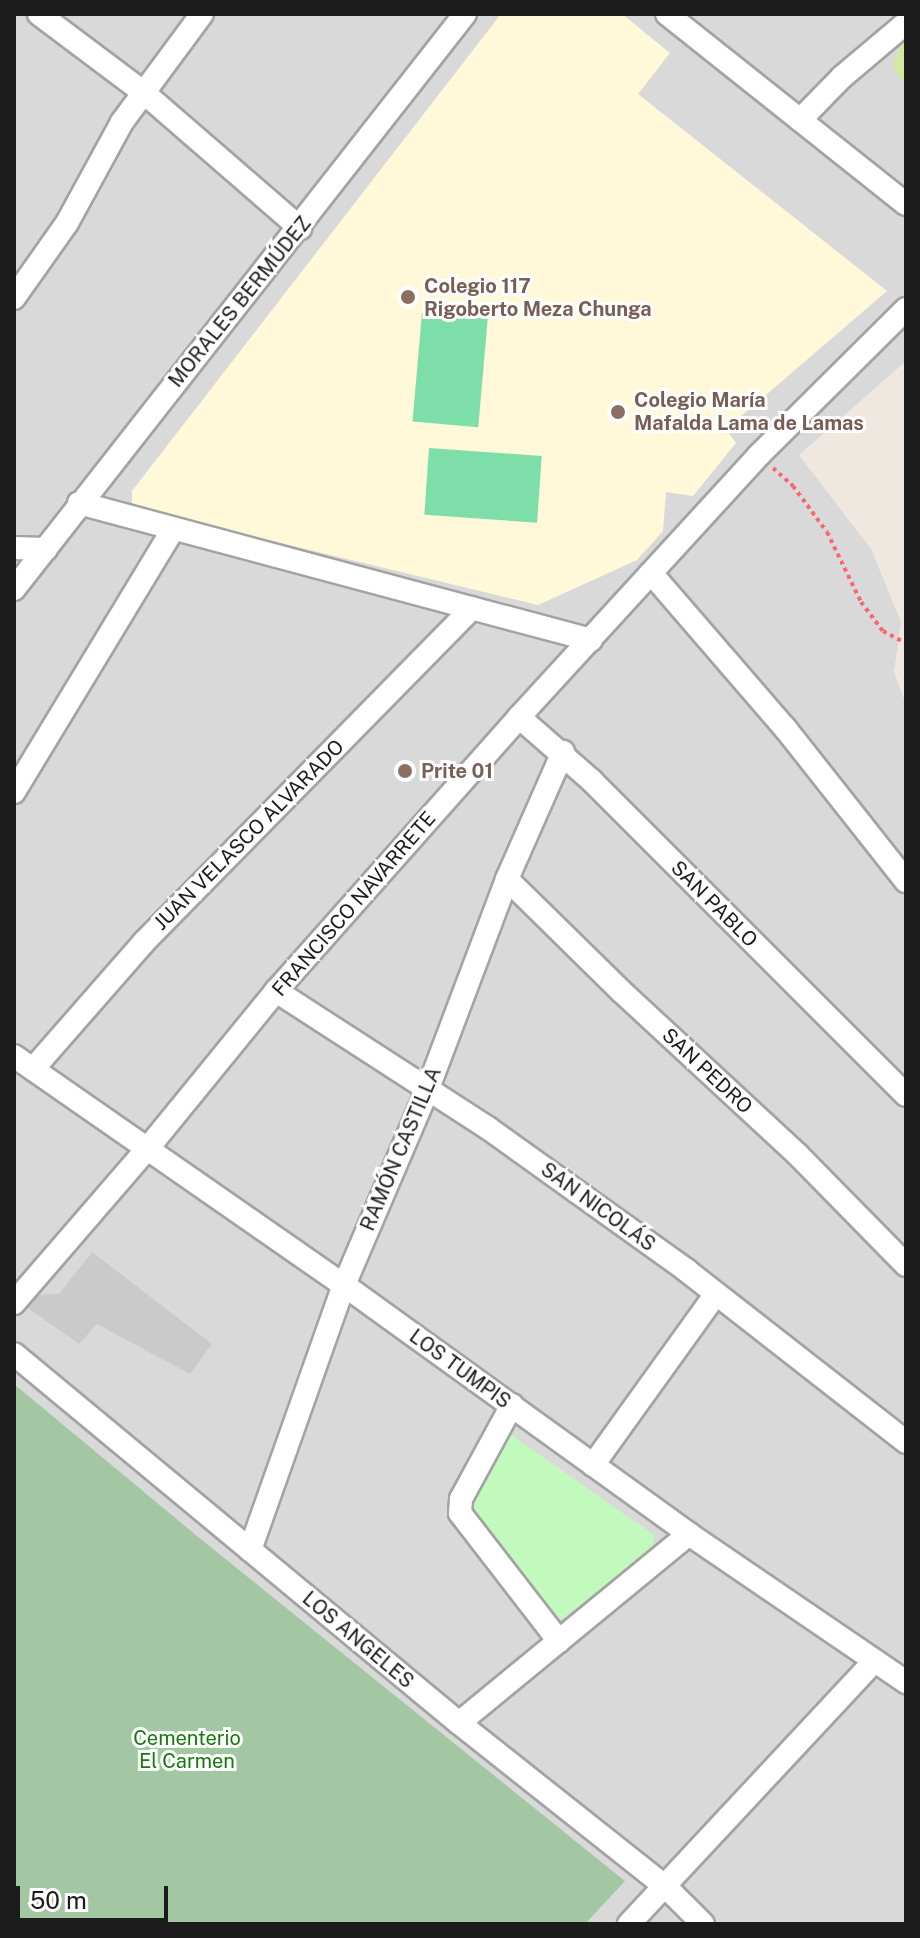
<!DOCTYPE html>
<meta charset="utf-8">
<style>
body{margin:0}
#map{position:relative;width:920px;height:1938px;overflow:hidden;background:#eee8e1;font-family:"Public Sans",sans-serif}
div>[style]{position:absolute}
.residential>*{inset:0;background:#dad9d9}
.education>*{inset:0;background:#fff9d9}
.religious>*{inset:0;background:#cacaca}
.grass>*{inset:0;background:#d2e9a6}
.cemetery>*{inset:0;background:#a3c7a2}
.park>*{inset:0;background:#c2f9bd}
.pitch>*{inset:0;background:#7edea9;transform-origin:0 0}
.path>*{height:4px;margin-top:-2px;transform-origin:0;background:repeating-linear-gradient(90deg,#fb666f 0 4px,transparent 0 8px)}
.roads{filter:drop-shadow(2px 0 #a3a3a3) drop-shadow(-2px 0 #a3a3a3) drop-shadow(0 2px #a3a3a3) drop-shadow(0 -2px #a3a3a3)}
.minor>*{height:22px;margin:-11px;padding:0 11px;transform-origin:11px;border-radius:11px;background:#fff}
.dots>*{width:22px;height:22px;translate:-50% -50%;box-sizing:border-box;border:4px solid #fff;border-radius:50%}
span{translate:-50% -50%;white-space:nowrap;text-align:center;line-height:1.15;-webkit-text-stroke:6px #fff;paint-order:stroke}
.education-label{font-size:20px;color:#785e54;font-weight:700}
.left{translate:0 -50%;text-align:left}
.street-label{font-size:20px;color:#1c1c1c}
.park-label{font-size:20px;color:#137a0a}
.frame{position:absolute;inset:0;border:16px solid #1c1c1c;pointer-events:none}
.scale{position:absolute;left:16px;top:1886px;width:152px;height:36px;box-sizing:border-box;border:4px solid #1c1c1c;border-top:0;padding-left:10px;font-size:24px;line-height:28px;white-space:nowrap;color:#1c1c1c;-webkit-text-stroke:6px #fff;paint-order:stroke}
</style>
<div id="map">
<div class="residential">
<i style="clip-path:polygon(14px 14px,906px 14px,906px 361px,799px 455px,871px 549px,901px 622px,894px 672px,906px 704px,906px 1924px,14px 1924px)"></i>
</div>
<div class="education">
<i style="clip-path:polygon(501px 14px,622px 14px,670px 53px,638px 94px,887px 291px,726px 429px,736px 443px,693px 496px,666px 492px,663px 531px,637px 560px,538px 605px,132px 507px,132px 491px)"></i>
</div>
<div class="religious">
<i style="clip-path:polygon(92px 1252px,212px 1344px,190px 1374px,97px 1324px,79px 1344px,24px 1305px,33px 1295px,59px 1294px)"></i>
</div>
<div class="grass">
<i style="clip-path:polygon(906px 38px,906px 86px,895px 71px,894px 57px)"></i>
</div>
<div class="cemetery">
<i style="clip-path:polygon(14px 1384px,197px 1536px,625px 1881px,585px 1924px,14px 1924px)"></i>
</div>
<div class="park">
<i style="clip-path:polygon(507px 1432px,654px 1535px,653px 1548px,562px 1619px,550px 1615px,469px 1506px)"></i>
</div>
<div class="pitch">
<i style="left:422px;top:313px;width:66px;height:109px;rotate:5deg"></i>
<i style="left:429px;top:448px;width:113px;height:67px;rotate:4deg"></i>
</div>
<div class="path">
<i style="left:773px;top:468px;width:27px;rotate:42deg"></i>
<i style="left:793px;top:486px;width:57px;rotate:53.5deg"></i>
<i style="left:827px;top:532px;width:78px;rotate:64.1deg"></i>
<i style="left:861px;top:602px;width:36px;rotate:53deg"></i>
<i style="left:883px;top:631px;width:26px;rotate:28deg"></i>
</div>
<div class="roads">
<div class="minor">
<i style="left:39px;top:14px;width:130px;rotate:36.9deg"></i>
<i style="left:143px;top:92px;width:208px;rotate:40.9deg"></i>
<i style="left:667px;top:14px;width:305px;rotate:38.5deg"></i>
<i style="left:800px;top:120px;width:60px;rotate:-45.7deg"></i>
<i style="left:842px;top:77px;width:84px;rotate:-40.2deg"></i>
<i style="left:14px;top:298px;width:92px;rotate:-54.8deg"></i>
<i style="left:67px;top:223px;width:115px;rotate:-61.4deg"></i>
<i style="left:122px;top:122px;width:134px;rotate:-53.5deg"></i>
<i style="left:79px;top:503px;width:530px;rotate:14.98deg"></i>
<i style="left:14px;top:548px;width:32px;rotate:2deg"></i>
<i style="left:651px;top:573px;width:205px;rotate:49.2deg"></i>
<i style="left:785px;top:728px;width:195px;rotate:51.7deg"></i>
<i style="left:14px;top:589px;width:731px;rotate:-51.89deg"></i>
<i style="left:519px;top:717px;width:96px;rotate:41.2deg"></i>
<i style="left:591px;top:780px;width:445px;rotate:45deg"></i>
<i style="left:14px;top:792px;width:307px;rotate:-58.8deg"></i>
<i style="left:507px;top:879px;width:160px;rotate:44.5deg"></i>
<i style="left:621px;top:991px;width:241px;rotate:42.8deg"></i>
<i style="left:798px;top:1155px;width:154px;rotate:45.5deg"></i>
<i style="left:276px;top:991px;width:252px;rotate:32.9deg"></i>
<i style="left:488px;top:1128px;width:244px;rotate:35.6deg"></i>
<i style="left:686px;top:1270px;width:279px;rotate:38deg"></i>
<i style="left:14px;top:1056px;width:402px;rotate:34.8deg"></i>
<i style="left:344px;top:1285px;width:425px;rotate:35.8deg"></i>
<i style="left:689px;top:1534px;width:263px;rotate:34.3deg"></i>
<i style="left:33px;top:1069px;width:169px;rotate:-48.8deg"></i>
<i style="left:144px;top:942px;width:468px;rotate:-45.5deg"></i>
<i style="left:14px;top:1303px;width:205px;rotate:-49.2deg"></i>
<i style="left:148px;top:1148px;width:203px;rotate:-50.8deg"></i>
<i style="left:276px;top:991px;width:366px;rotate:-48.4deg"></i>
<i style="left:519px;top:717px;width:355px;rotate:-47.5deg"></i>
<i style="left:759px;top:455px;width:207px;rotate:-44.8deg"></i>
<i style="left:14px;top:1354px;width:578px;rotate:39.67deg"></i>
<i style="left:459px;top:1723px;width:264px;rotate:38.4deg"></i>
<i style="left:666px;top:1887px;width:52px;rotate:45deg"></i>
<i style="left:512px;top:1405px;width:107px;rotate:118.5deg"></i>
<i style="left:461px;top:1499px;width:14px;rotate:94deg"></i>
<i style="left:460px;top:1513px;width:162px;rotate:52.3deg"></i>
<i style="left:593px;top:1465px;width:209px;rotate:-54.3deg"></i>
<i style="left:250px;top:1550px;width:281px;rotate:-70.5deg"></i>
<i style="left:344px;top:1285px;width:211px;rotate:-66.8deg"></i>
<i style="left:427px;top:1091px;width:227px;rotate:-69.3deg"></i>
<i style="left:507px;top:879px;width:139px;rotate:-66.2deg"></i>
<i style="left:459px;top:1723px;width:298px;rotate:-39.4deg"></i>
<i style="left:629px;top:1924px;width:359px;rotate:-47deg"></i>
</div>
</div>
<div class="dots">
<i style="left:408px;top:297px;background:#8d6e63"></i>
<i style="left:618px;top:412px;background:#8d6e63"></i>
<i style="left:405px;top:771px;background:#8d6e63"></i>
</div>
<div class="education-label">
<span class="left" style="left:424px;top:298px">Colegio 117<br>Rigoberto Meza Chunga</span>
<span class="left" style="left:634px;top:412px">Colegio María<br>Mafalda Lama de Lamas</span>
<span class="left" style="left:421px;top:771px">Prite 01</span>
</div>
<div class="street-label">
<span style="left:240px;top:302px;rotate:-51deg">MORALES BERMÚDEZ</span>
<span style="left:249px;top:835px;rotate:-45deg">JUAN VELASCO ALVARADO</span>
<span style="left:354px;top:904px;rotate:-49deg">FRANCISCO NAVARRETE</span>
<span style="left:714px;top:904px;rotate:45deg">SAN PABLO</span>
<span style="left:707px;top:1071px;rotate:43deg">SAN PEDRO</span>
<span style="left:401px;top:1149px;rotate:-67deg">RAMÓN CASTILLA</span>
<span style="left:598px;top:1207px;rotate:36deg">SAN NICOLÁS</span>
<span style="left:460px;top:1369px;rotate:36deg">LOS TUMPIS</span>
<span style="left:358px;top:1640px;rotate:40deg">LOS ANGELES</span>
</div>
<div class="park-label">
<span style="left:187px;top:1750px">Cementerio<br>El Carmen</span>
</div>
<div class="frame"></div>
<div class="scale">50 m</div>
</div>
